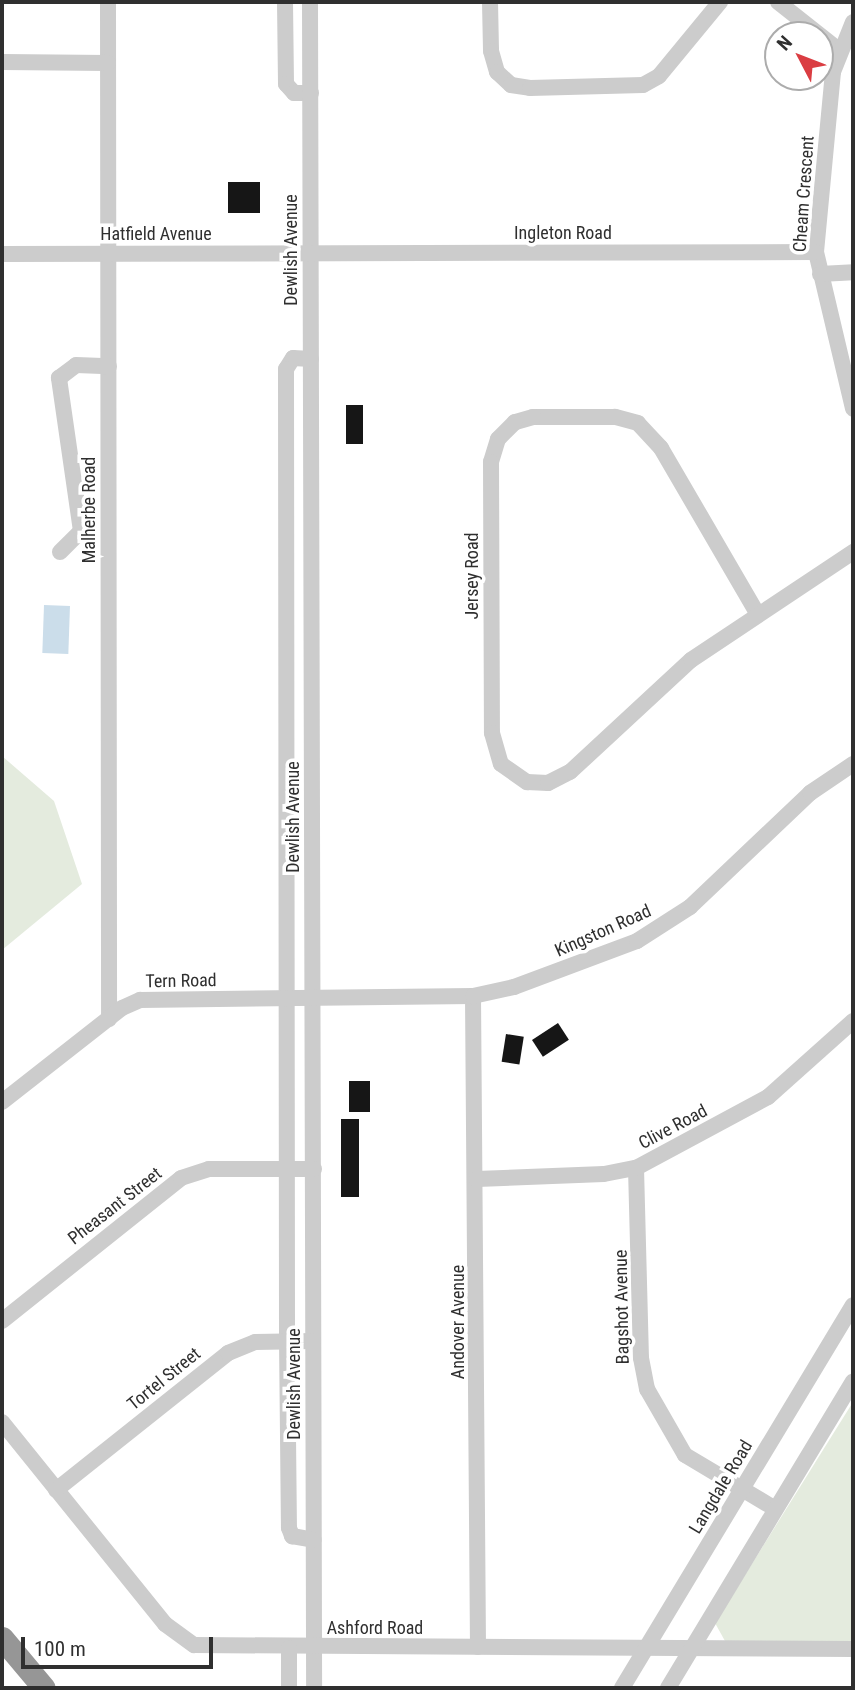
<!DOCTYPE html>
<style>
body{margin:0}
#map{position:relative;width:855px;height:1690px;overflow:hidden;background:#fff;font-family:"Roboto Condensed",sans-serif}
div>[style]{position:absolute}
.green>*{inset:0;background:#e4ebde}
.water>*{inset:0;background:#cbddea;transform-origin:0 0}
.building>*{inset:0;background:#161616;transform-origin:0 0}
.minor>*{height:16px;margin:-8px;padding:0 8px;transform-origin:8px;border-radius:8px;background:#ccc}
.highway>*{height:23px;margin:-11.5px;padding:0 11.5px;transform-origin:11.5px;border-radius:11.5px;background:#969696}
span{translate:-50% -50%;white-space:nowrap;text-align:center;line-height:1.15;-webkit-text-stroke:7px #fff;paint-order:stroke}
.street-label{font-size:18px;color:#2f2f2f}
.frame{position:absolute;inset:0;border:4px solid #2f2f2f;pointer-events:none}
.north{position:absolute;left:764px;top:21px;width:70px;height:70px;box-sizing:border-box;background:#fff;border:2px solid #acacac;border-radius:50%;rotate:312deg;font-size:19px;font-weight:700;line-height:28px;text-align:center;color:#2f2f2f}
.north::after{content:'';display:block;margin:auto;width:24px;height:32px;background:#da3d42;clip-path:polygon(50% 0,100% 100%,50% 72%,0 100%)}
.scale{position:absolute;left:21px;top:1637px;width:192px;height:32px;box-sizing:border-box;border:4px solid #2f2f2f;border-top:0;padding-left:9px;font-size:21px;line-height:24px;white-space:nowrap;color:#2f2f2f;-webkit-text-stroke:5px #fff;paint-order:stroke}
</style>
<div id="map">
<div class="green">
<i style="clip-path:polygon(2px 756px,54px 801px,82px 884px,2px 950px)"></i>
<i style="clip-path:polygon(853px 1402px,853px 1643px,725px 1641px,715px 1623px)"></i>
</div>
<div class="water">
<i style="left:44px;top:605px;width:26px;height:48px;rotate:2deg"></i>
</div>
<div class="building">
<i style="left:260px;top:182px;width:31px;height:32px;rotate:90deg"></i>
<i style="left:346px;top:405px;width:17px;height:39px"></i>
<i style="left:558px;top:1023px;width:20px;height:31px;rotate:57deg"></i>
<i style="left:506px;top:1034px;width:18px;height:28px;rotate:9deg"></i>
<i style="left:349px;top:1081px;width:21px;height:31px"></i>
<i style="left:341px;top:1119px;width:18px;height:78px"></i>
</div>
<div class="minor">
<i style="left:108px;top:2px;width:1017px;rotate:89.94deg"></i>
<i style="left:285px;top:2px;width:82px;rotate:89.3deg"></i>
<i style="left:286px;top:84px;width:12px;rotate:48deg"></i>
<i style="left:294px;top:93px;width:17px"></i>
<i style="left:310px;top:2px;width:1686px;rotate:89.86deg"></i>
<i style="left:490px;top:2px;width:49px;rotate:88.8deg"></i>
<i style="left:491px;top:51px;width:22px;rotate:74deg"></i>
<i style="left:497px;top:72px;width:19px;rotate:43deg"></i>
<i style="left:511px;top:85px;width:19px;rotate:9deg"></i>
<i style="left:530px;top:88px;width:113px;rotate:-1.5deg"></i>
<i style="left:643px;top:85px;width:18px;rotate:-29deg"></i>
<i style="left:659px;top:76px;width:96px;rotate:-50.5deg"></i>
<i style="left:778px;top:2px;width:79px;rotate:38.3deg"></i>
<i style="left:853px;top:22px;width:54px;rotate:111.8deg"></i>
<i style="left:833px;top:72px;width:181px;rotate:95.4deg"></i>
<i style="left:816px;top:252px;width:161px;rotate:76.7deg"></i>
<i style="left:2px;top:62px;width:106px;rotate:0.5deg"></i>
<i style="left:2px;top:254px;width:814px;rotate:-0.14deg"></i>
<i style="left:820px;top:274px;width:33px;rotate:-3deg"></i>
<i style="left:311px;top:359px;width:18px;rotate:-177deg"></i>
<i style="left:293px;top:358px;width:13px;rotate:122deg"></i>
<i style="left:286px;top:369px;width:971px;rotate:89.94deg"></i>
<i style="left:287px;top:1340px;width:188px;rotate:89.4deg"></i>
<i style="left:289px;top:1528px;width:9px;rotate:69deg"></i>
<i style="left:292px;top:1536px;width:22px;rotate:10deg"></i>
<i style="left:60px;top:552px;width:30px;rotate:-45deg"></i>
<i style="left:81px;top:531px;width:155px;rotate:-98.2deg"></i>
<i style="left:59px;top:378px;width:21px;rotate:-37deg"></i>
<i style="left:76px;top:365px;width:33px;rotate:2deg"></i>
<i style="left:757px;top:613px;width:191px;rotate:-120.2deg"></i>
<i style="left:661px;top:448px;width:34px;rotate:-133deg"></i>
<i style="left:638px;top:423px;width:24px;rotate:-165deg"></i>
<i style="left:615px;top:417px;width:82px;rotate:180deg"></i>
<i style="left:533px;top:417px;width:19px;rotate:164deg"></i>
<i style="left:515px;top:422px;width:24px;rotate:135deg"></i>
<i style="left:498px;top:439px;width:24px;rotate:107deg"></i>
<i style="left:491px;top:462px;width:271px;rotate:89.8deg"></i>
<i style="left:492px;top:733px;width:32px;rotate:74deg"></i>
<i style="left:501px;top:764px;width:32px;rotate:35deg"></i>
<i style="left:527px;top:782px;width:21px;rotate:3deg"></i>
<i style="left:548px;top:783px;width:25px;rotate:-27deg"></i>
<i style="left:570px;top:772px;width:165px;rotate:-42.8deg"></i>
<i style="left:691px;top:660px;width:195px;rotate:-33.7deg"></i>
<i style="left:473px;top:996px;width:651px;rotate:89.56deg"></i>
<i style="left:2px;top:1102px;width:152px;rotate:-38.1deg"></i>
<i style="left:122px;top:1008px;width:20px;rotate:-24deg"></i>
<i style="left:140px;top:1000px;width:333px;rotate:-0.7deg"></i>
<i style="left:473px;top:996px;width:42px;rotate:-12.4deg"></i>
<i style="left:514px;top:987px;width:131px;rotate:-20.5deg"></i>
<i style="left:637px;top:941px;width:63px;rotate:-32.7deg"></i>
<i style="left:690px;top:907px;width:166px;rotate:-43.5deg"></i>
<i style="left:810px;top:793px;width:52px;rotate:-34deg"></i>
<i style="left:636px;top:1168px;width:190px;rotate:88.5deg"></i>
<i style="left:641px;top:1358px;width:32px;rotate:79deg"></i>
<i style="left:647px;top:1389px;width:76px;rotate:60.1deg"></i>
<i style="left:685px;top:1455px;width:104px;rotate:30.8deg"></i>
<i style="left:477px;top:1179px;width:127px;rotate:-2.3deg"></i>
<i style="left:604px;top:1174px;width:33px;rotate:-11deg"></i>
<i style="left:636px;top:1168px;width:150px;rotate:-28.3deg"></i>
<i style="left:768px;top:1097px;width:114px;rotate:-41.8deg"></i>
<i style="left:2px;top:1321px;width:229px;rotate:-38.6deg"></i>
<i style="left:181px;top:1178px;width:29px;rotate:-18deg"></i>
<i style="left:209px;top:1169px;width:105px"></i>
<i style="left:2px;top:1422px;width:260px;rotate:51.1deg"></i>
<i style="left:165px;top:1624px;width:36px;rotate:36deg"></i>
<i style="left:194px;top:1645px;width:659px;rotate:0.35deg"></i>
<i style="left:56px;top:1490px;width:220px;rotate:-38.5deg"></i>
<i style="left:228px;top:1353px;width:29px;rotate:-22deg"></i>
<i style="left:255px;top:1342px;width:58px;rotate:-1deg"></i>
<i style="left:289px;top:1648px;width:40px;rotate:90deg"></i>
<i style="left:622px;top:1688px;width:447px;rotate:-58.9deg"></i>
<i style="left:668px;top:1688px;width:358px;rotate:-58.9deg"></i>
</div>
<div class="highway">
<i style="left:2px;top:1638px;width:65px;rotate:50deg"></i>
</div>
<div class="street-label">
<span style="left:804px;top:194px;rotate:-86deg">Cheam Crescent</span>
<span style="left:563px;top:233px">Ingleton Road</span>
<span style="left:156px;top:234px">Hatfield Avenue</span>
<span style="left:291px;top:250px;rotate:-90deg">Dewlish Avenue</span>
<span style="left:89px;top:510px;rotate:-90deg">Malherbe Road</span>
<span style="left:472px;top:576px;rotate:-90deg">Jersey Road</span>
<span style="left:293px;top:817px;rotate:-90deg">Dewlish Avenue</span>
<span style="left:603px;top:931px;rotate:-24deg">Kingston Road</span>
<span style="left:181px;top:981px;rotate:-1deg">Tern Road</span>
<span style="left:673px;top:1127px;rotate:-28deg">Clive Road</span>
<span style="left:115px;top:1206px;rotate:-38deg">Pheasant Street</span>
<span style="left:622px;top:1307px;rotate:-91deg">Bagshot Avenue</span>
<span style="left:458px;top:1322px;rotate:-90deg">Andover Avenue</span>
<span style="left:164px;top:1379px;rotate:-39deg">Tortel Street</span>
<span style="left:294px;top:1384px;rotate:-90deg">Dewlish Avenue</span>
<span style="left:721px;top:1487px;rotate:-59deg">Langdale Road</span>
<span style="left:375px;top:1628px">Ashford Road</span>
</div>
<div class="frame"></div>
<div class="north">N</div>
<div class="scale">100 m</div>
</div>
